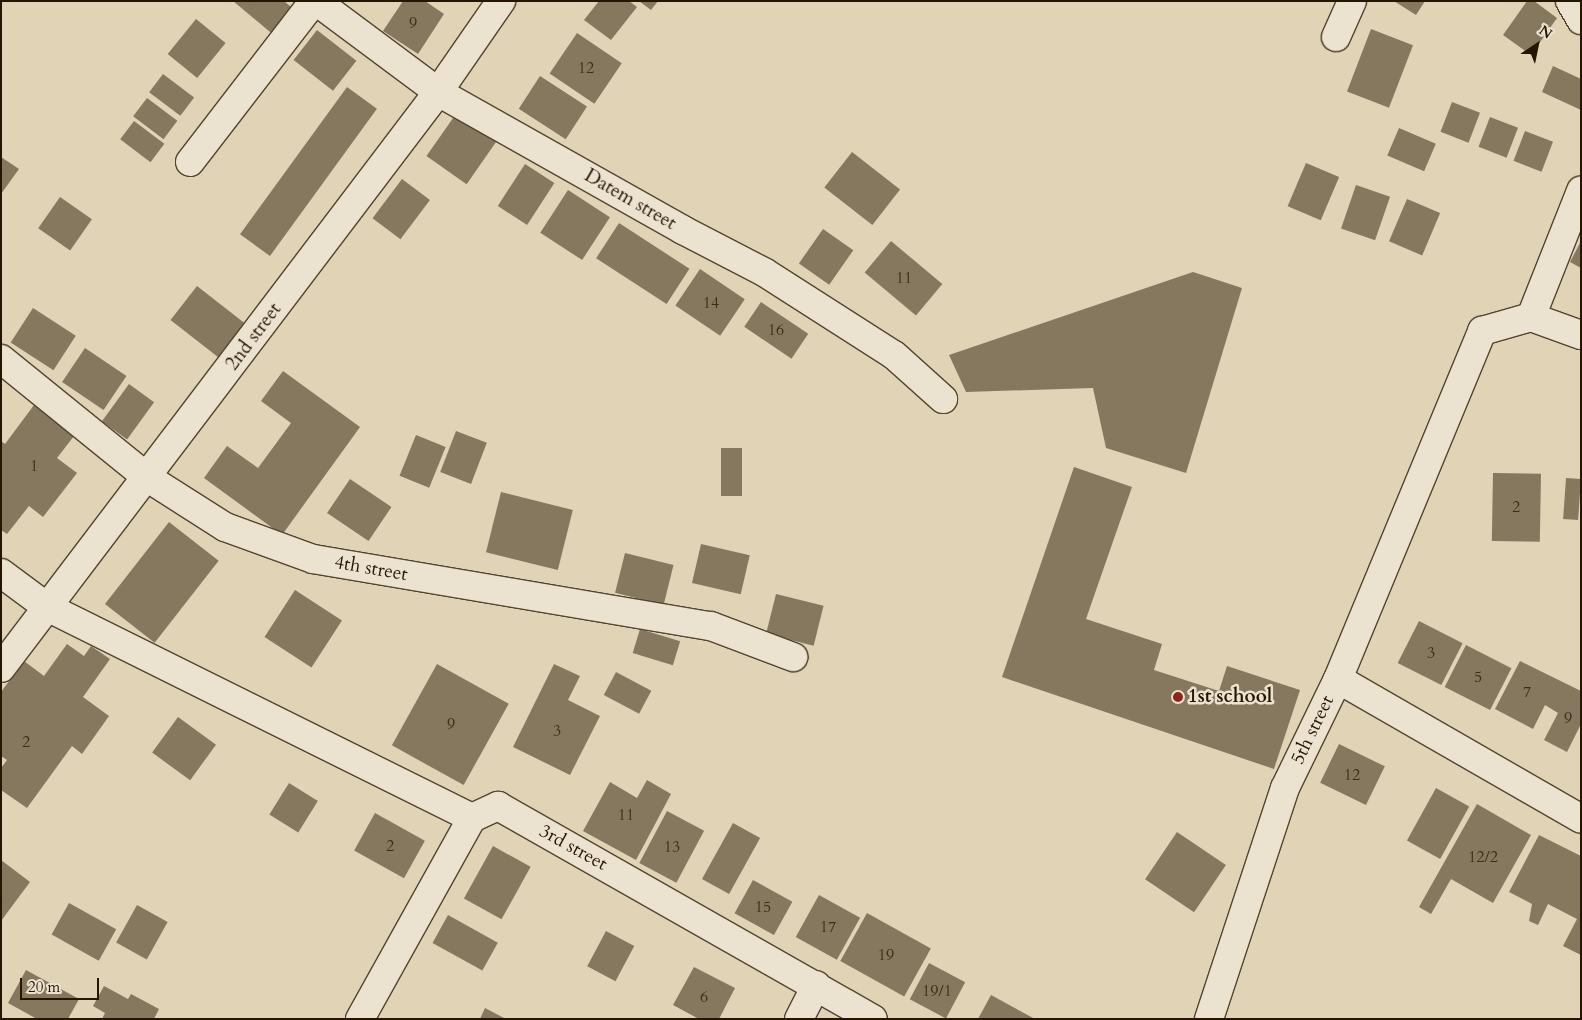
<!DOCTYPE html>
<style>
body{margin:0}
#map{position:relative;width:1582px;height:1020px;overflow:hidden;background:#e1d3b6;font-family:Cardo,serif}
div>[style]{position:absolute}
.building>*{inset:0;background:#86775f;transform-origin:0 0}
.roads{filter:drop-shadow(1px 0 #53442e) drop-shadow(-1px 0 #53442e) drop-shadow(0 1px #53442e) drop-shadow(0 -1px #53442e)}
.minor>*{height:28px;margin:-14px;padding:0 14px;transform-origin:14px;border-radius:14px;background:#ece2d0}
.dots>*{width:14px;height:14px;translate:-50% -50%;box-sizing:border-box;border:2px solid #ece2d0;border-radius:50%}
span{translate:-50% -50%;white-space:nowrap;text-align:center;line-height:1.15;-webkit-text-stroke:5px #ece2d0;paint-order:stroke}
.number-label{font-size:16px;color:#3c2d18}
.number-label span{-webkit-text-stroke-width:0}
.street-label{font-size:19px;color:#241400}
.poi-label{font-size:19px;color:#241400;font-weight:700}
.left{translate:0 -50%;text-align:left}
.frame{position:absolute;inset:0;border:2px solid #241400;pointer-events:none}
.north{position:absolute;left:1512px;top:20px;width:50px;height:50px;-webkit-text-stroke:4px #ece2d0;paint-order:stroke;rotate:34deg;font-size:14px;font-weight:700;line-height:20px;text-align:center;color:#241400}
.north::after{content:'';display:block;margin:auto;width:18px;height:22px;background:#241400;clip-path:polygon(50% 0,100% 100%,50% 72%,0 100%)}
.scale{position:absolute;left:20px;top:978px;width:79px;height:22px;box-sizing:border-box;border:2px solid #241400;border-top:0;padding-left:6px;font-size:15px;line-height:18px;white-space:nowrap;color:#241400;-webkit-text-stroke:4px #ece2d0;paint-order:stroke}
</style>
<div id="map">
<div class="building">
<i style="clip-path:polygon(233px 1px,284px 1px,297px 12px,276px 37px)"></i>
<i style="clip-path:polygon(403px 1px,425px 1px,444px 14px,418px 54px,383px 31px)"></i>
<i style="clip-path:polygon(599px 1px,629px 1px,637px 7px,611px 40px,584px 20px)"></i>
<i style="clip-path:polygon(639px 1px,658px 1px,651px 10px)"></i>
<i style="clip-path:polygon(1394px 1px,1425px 1px,1416px 15px)"></i>
<i style="clip-path:polygon(1527px 1px,1534px 1px,1557px 18px,1531px 55px,1503px 35px)"></i>
<i style="left:196px;top:19px;width:38px;height:45px;rotate:39deg"></i>
<i style="left:1371px;top:29px;width:45px;height:67px;rotate:21deg"></i>
<i style="left:317px;top:30px;width:50px;height:38px;rotate:38deg"></i>
<i style="left:577px;top:33px;width:54px;height:49px;rotate:34deg"></i>
<i style="clip-path:polygon(1553px 66px,1581px 79px,1581px 110px,1542px 92px)"></i>
<i style="left:163px;top:74px;width:39px;height:23px;rotate:37deg"></i>
<i style="left:540px;top:76px;width:56px;height:39px;rotate:33deg"></i>
<i style="left:347px;top:87px;width:37px;height:182px;rotate:36deg"></i>
<i style="left:147px;top:98px;width:38px;height:23px;rotate:37deg"></i>
<i style="left:1452px;top:102px;width:30px;height:32px;rotate:21deg"></i>
<i style="left:458px;top:111px;width:49px;height:55px;rotate:35deg"></i>
<i style="left:1490px;top:117px;width:30px;height:32px;rotate:21deg"></i>
<i style="left:134px;top:121px;width:38px;height:23px;rotate:37deg"></i>
<i style="left:1399px;top:128px;width:40px;height:30px;rotate:23deg"></i>
<i style="left:1525px;top:131px;width:30px;height:32px;rotate:21deg"></i>
<i style="left:852px;top:152px;width:61px;height:45px;rotate:38deg"></i>
<i style="clip-path:polygon(1px 157px,19px 169px,1px 194px)"></i>
<i style="left:1306px;top:163px;width:36px;height:47px;rotate:23deg"></i>
<i style="left:525px;top:164px;width:35px;height:50px;rotate:33deg"></i>
<i style="left:402px;top:179px;width:35px;height:49px;rotate:37deg"></i>
<i style="left:1356px;top:185px;width:36px;height:46px;rotate:19deg"></i>
<i style="left:568px;top:190px;width:50px;height:51px;rotate:33deg"></i>
<i style="left:60px;top:197px;width:39px;height:38px;rotate:35deg"></i>
<i style="left:1407px;top:199px;width:36px;height:46px;rotate:23deg"></i>
<i style="left:619px;top:223px;width:84px;height:42px;rotate:33deg"></i>
<i style="left:823px;top:229px;width:37px;height:42px;rotate:35deg"></i>
<i style="left:891px;top:241px;width:67px;height:41px;rotate:40deg"></i>
<i style="clip-path:polygon(1581px 241px,1581px 268px,1570px 262px)"></i>
<i style="left:700px;top:269px;width:54px;height:44px;rotate:34deg"></i>
<i style="clip-path:polygon(1193px 272px,1242px 288px,1186px 473px,1106px 448px,1093px 388px,966px 392px,949px 355px)"></i>
<i style="left:197px;top:286px;width:61px;height:43px;rotate:38deg"></i>
<i style="left:761px;top:302px;width:57px;height:30px;rotate:34deg"></i>
<i style="left:33px;top:308px;width:51px;height:41px;rotate:33deg"></i>
<i style="left:85px;top:348px;width:50px;height:41px;rotate:34deg"></i>
<i style="clip-path:polygon(283px 371px,360px 427px,282px 535px,204px 478px,227px 446px,258px 468px,291px 423px,261px 401px)"></i>
<i style="left:129px;top:384px;width:31px;height:46px;rotate:36deg"></i>
<i style="clip-path:polygon(34px 405px,74px 436px,57px 458px,77px 473px,43px 517px,29px 506px,7px 534px,1px 530px,1px 441px,5px 444px)"></i>
<i style="left:456px;top:431px;width:33px;height:44px;rotate:21deg"></i>
<i style="left:416px;top:435px;width:32px;height:44px;rotate:22deg"></i>
<i style="left:721px;top:448px;width:21px;height:48px"></i>
<i style="clip-path:polygon(1074px 467px,1132px 487px,1086px 619px,1162px 644px,1154px 670px,1219px 691px,1227px 666px,1300px 690px,1274px 769px,1002px 677px)"></i>
<i style="left:1493px;top:473px;width:48px;height:68px;rotate:1deg"></i>
<i style="left:1566px;top:478px;width:15px;height:41px;rotate:4deg"></i>
<i style="left:350px;top:479px;width:50px;height:41px;rotate:34deg"></i>
<i style="left:501px;top:492px;width:74px;height:62px;rotate:14deg"></i>
<i style="left:169px;top:522px;width:63px;height:104px;rotate:38deg"></i>
<i style="left:701px;top:544px;width:50px;height:40px;rotate:13deg"></i>
<i style="left:625px;top:553px;width:50px;height:41px;rotate:14deg"></i>
<i style="left:295px;top:590px;width:56px;height:56px;rotate:33deg"></i>
<i style="left:776px;top:594px;width:49px;height:41px;rotate:14deg"></i>
<i style="left:1419px;top:621px;width:49px;height:47px;rotate:27deg"></i>
<i style="left:640px;top:629px;width:42px;height:25px;rotate:17deg"></i>
<i style="clip-path:polygon(67px 644px,84px 656px,91px 646px,110px 659px,83px 697px,109px 716px,82px 754px,72px 746px,27px 808px,1px 790px,1px 768px,7px 760px,1px 756px,1px 692px,24px 661px,44px 676px)"></i>
<i style="left:1466px;top:645px;width:51px;height:47px;rotate:27deg"></i>
<i style="clip-path:polygon(1520px 661px,1581px 691px,1581px 724px,1567px 752px,1544px 740px,1558px 713px,1545px 705px,1533px 729px,1495px 709px)"></i>
<i style="left:437px;top:664px;width:82px;height:93px;rotate:29deg"></i>
<i style="clip-path:polygon(554px 664px,580px 676px,568px 700px,600px 716px,570px 775px,513px 747px)"></i>
<i style="left:616px;top:672px;width:40px;height:26px;rotate:28deg"></i>
<i style="left:178px;top:717px;width:47px;height:44px;rotate:36deg"></i>
<i style="left:1339px;top:744px;width:51px;height:43px;rotate:26deg"></i>
<i style="clip-path:polygon(647px 780px,671px 794px,636px 860px,583px 831px,610px 782px,637px 798px)"></i>
<i style="left:289px;top:783px;width:34px;height:37px;rotate:32deg"></i>
<i style="left:1436px;top:788px;width:38px;height:60px;rotate:29deg"></i>
<i style="clip-path:polygon(1477px 804px,1531px 835px,1493px 903px,1451px 879px,1431px 914px,1419px 907px)"></i>
<i style="left:667px;top:811px;width:42px;height:59px;rotate:28deg"></i>
<i style="left:375px;top:813px;width:57px;height:43px;rotate:29deg"></i>
<i style="left:733px;top:823px;width:31px;height:64px;rotate:29deg"></i>
<i style="left:1177px;top:832px;width:59px;height:57px;rotate:34deg"></i>
<i style="clip-path:polygon(1539px 835px,1581px 856px,1581px 955px,1563px 946px,1577px 919px,1548px 904px,1538px 925px,1529px 921px,1532px 904px,1509px 892px)"></i>
<i style="left:493px;top:846px;width:43px;height:60px;rotate:29deg"></i>
<i style="clip-path:polygon(1px 860px,30px 882px,1px 921px)"></i>
<i style="left:753px;top:880px;width:45px;height:38px;rotate:29deg"></i>
<i style="left:819px;top:895px;width:47px;height:48px;rotate:29deg"></i>
<i style="left:69px;top:903px;width:54px;height:36px;rotate:29deg"></i>
<i style="left:137px;top:905px;width:35px;height:43px;rotate:29deg"></i>
<i style="left:867px;top:913px;width:73px;height:55px;rotate:29deg"></i>
<i style="left:448px;top:915px;width:57px;height:32px;rotate:29deg"></i>
<i style="left:606px;top:931px;width:32px;height:40px;rotate:28deg"></i>
<i style="left:929px;top:963px;width:41px;height:41px;rotate:28deg"></i>
<i style="clip-path:polygon(694px 967px,735px 988px,719px 1019px,699px 1019px,673px 1005px)"></i>
<i style="clip-path:polygon(26px 970px,79px 999px,68px 1019px,37px 1019px,8px 1003px)"></i>
<i style="clip-path:polygon(104px 986px,128px 999px,131px 994px,159px 1009px,154px 1019px,102px 1019px,105px 1013px,93px 1006px)"></i>
<i style="clip-path:polygon(991px 995px,1035px 1019px,978px 1019px)"></i>
<i style="clip-path:polygon(485px 1008px,506px 1019px,480px 1019px)"></i>
</div>
<div class="roads">
<div class="minor">
<i style="left:316px;top:1px;width:152px;rotate:36.7deg"></i>
<i style="left:438px;top:92px;width:281px;rotate:29.4deg"></i>
<i style="left:683px;top:230px;width:91px;rotate:27.4deg"></i>
<i style="left:764px;top:272px;width:154px;rotate:32.6deg"></i>
<i style="left:894px;top:355px;width:66px;rotate:41.9deg"></i>
<i style="left:1570px;top:1px;width:22px;rotate:60deg"></i>
<i style="left:1336px;top:37px;width:39px;rotate:-66deg"></i>
<i style="left:190px;top:162px;width:203px;rotate:-52.4deg"></i>
<i style="left:1531px;top:317px;width:136px;rotate:-68.4deg"></i>
<i style="left:1px;top:359px;width:189px;rotate:39deg"></i>
<i style="left:148px;top:478px;width:91px;rotate:32.5deg"></i>
<i style="left:225px;top:527px;width:94px;rotate:20deg"></i>
<i style="left:313px;top:559px;width:404px;rotate:9.6deg"></i>
<i style="left:711px;top:626px;width:88px;rotate:20.7deg"></i>
<i style="left:1px;top:573px;width:57px;rotate:36.5deg"></i>
<i style="left:47px;top:607px;width:474px;rotate:26.4deg"></i>
<i style="left:1px;top:668px;width:723px;rotate:-52.81deg"></i>
<i style="left:438px;top:92px;width:111px;rotate:-55.3deg"></i>
<i style="left:1338px;top:679px;width:377px;rotate:-67.5deg"></i>
<i style="left:1482px;top:331px;width:51px;rotate:-15.9deg"></i>
<i style="left:1531px;top:317px;width:53px;rotate:19.8deg"></i>
<i style="left:360px;top:1019px;width:230px;rotate:-60.9deg"></i>
<i style="left:472px;top:818px;width:29px;rotate:-25deg"></i>
<i style="left:498px;top:806px;width:431px;rotate:29.6deg"></i>
<i style="left:799px;top:1019px;width:38px;rotate:-63deg"></i>
<i style="left:1209px;top:1019px;width:243px;rotate:-71.8deg"></i>
<i style="left:1285px;top:788px;width:121px;rotate:-64.1deg"></i>
<i style="left:1338px;top:679px;width:280px;rotate:29.9deg"></i>
</div>
</div>
<div class="dots">
<i style="left:1178px;top:697px;background:#8f2418"></i>
</div>
<div class="number-label">
<span style="left:413px;top:23px">9</span>
<span style="left:586px;top:68px">12</span>
<span style="left:904px;top:278px">11</span>
<span style="left:711px;top:303px">14</span>
<span style="left:776px;top:330px">16</span>
<span style="left:34px;top:466px">1</span>
<span style="left:1516px;top:507px">2</span>
<span style="left:1431px;top:653px">3</span>
<span style="left:1478px;top:677px">5</span>
<span style="left:1527px;top:692px">7</span>
<span style="left:1568px;top:718px">9</span>
<span style="left:451px;top:724px">9</span>
<span style="left:557px;top:731px">3</span>
<span style="left:26px;top:742px">2</span>
<span style="left:1352px;top:775px">12</span>
<span style="left:626px;top:815px">11</span>
<span style="left:390px;top:846px">2</span>
<span style="left:672px;top:847px">13</span>
<span style="left:1483px;top:857px">12/2</span>
<span style="left:763px;top:907px">15</span>
<span style="left:828px;top:927px">17</span>
<span style="left:886px;top:955px">19</span>
<span style="left:937px;top:991px">19/1</span>
<span style="left:704px;top:997px">6</span>
</div>
<div class="street-label">
<span style="left:630px;top:200px;rotate:30deg">Datem street</span>
<span style="left:254px;top:337px;rotate:-53deg">2nd street</span>
<span style="left:371px;top:569px;rotate:10deg">4th street</span>
<span style="left:1313px;top:730px;rotate:-64deg">5th street</span>
<span style="left:573px;top:848px;rotate:29deg">3rd street</span>
</div>
<div class="poi-label">
<span class="left" style="left:1188px;top:697px">1st school</span>
</div>
<div class="frame"></div>
<div class="north">N</div>
<div class="scale">20 m</div>
</div>
